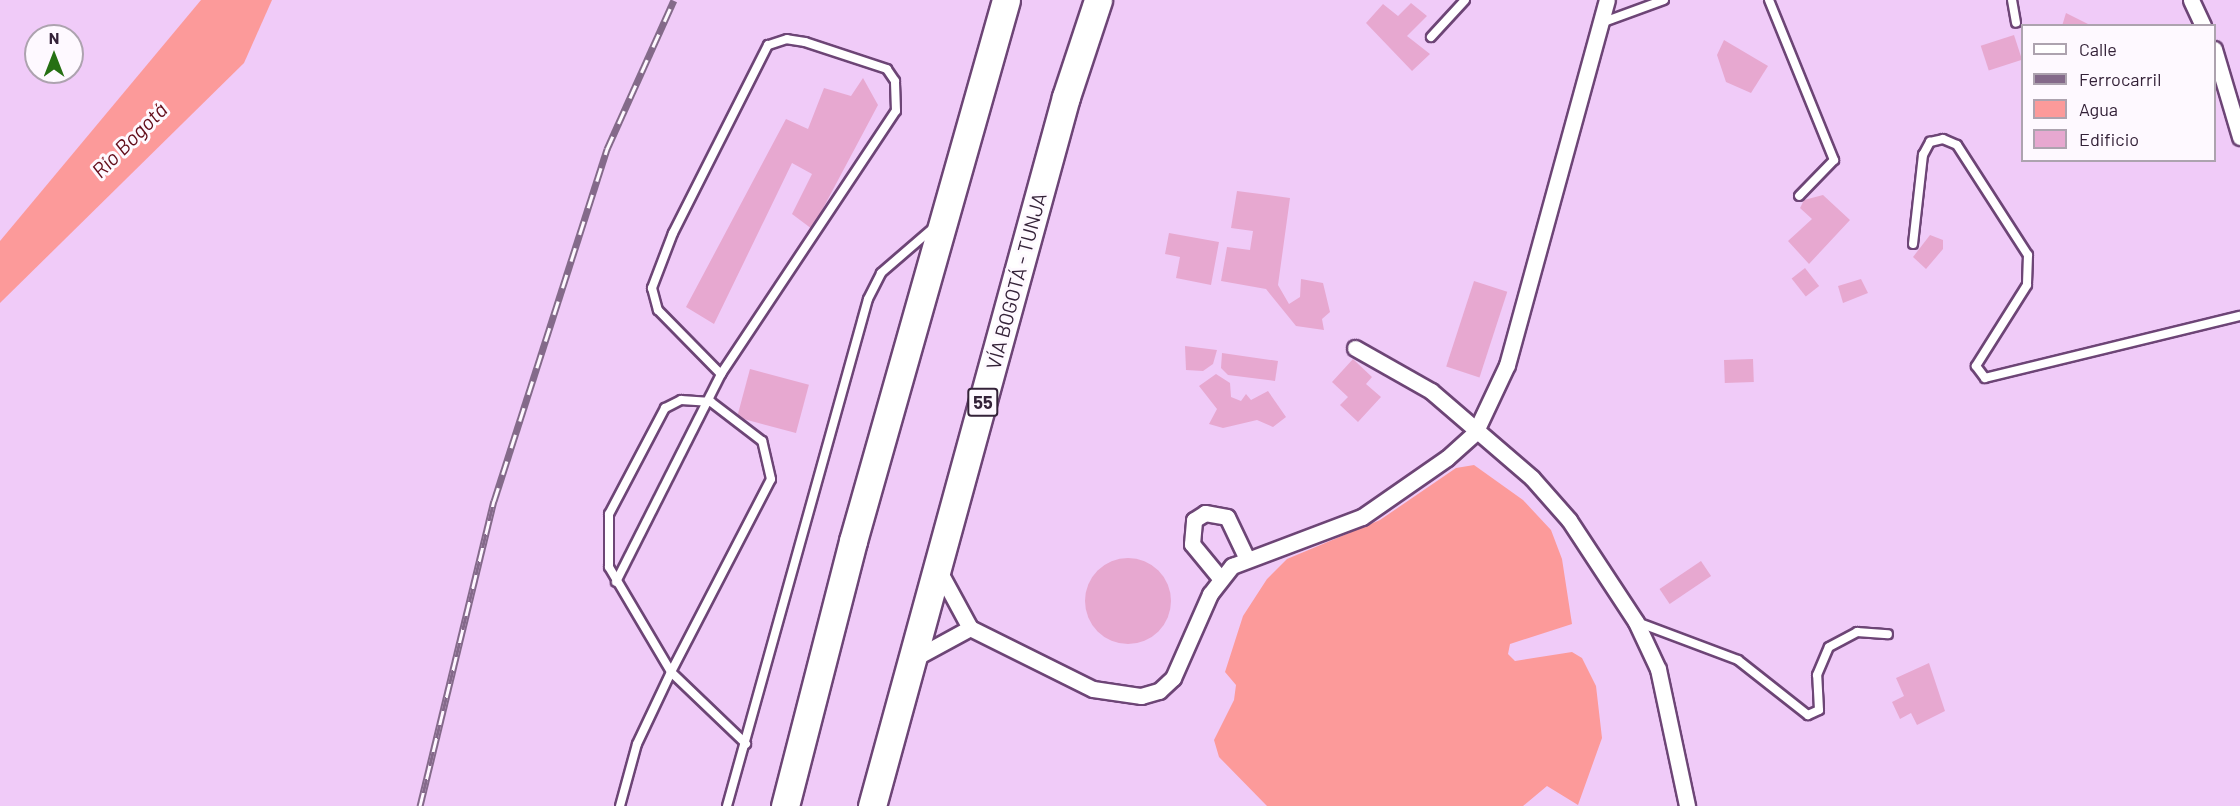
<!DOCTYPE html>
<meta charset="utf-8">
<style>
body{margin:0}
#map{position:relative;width:2240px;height:806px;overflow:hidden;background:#f0cbf8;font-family:Barlow,sans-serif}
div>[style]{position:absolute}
.water>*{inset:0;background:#fc9a9a}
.building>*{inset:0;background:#e7a8d0;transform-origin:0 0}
.round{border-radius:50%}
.roads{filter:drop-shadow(2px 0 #6d4576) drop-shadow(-2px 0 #6d4576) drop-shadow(0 2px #6d4576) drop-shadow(0 -2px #6d4576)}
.lane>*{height:8px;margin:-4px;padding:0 4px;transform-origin:4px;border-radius:4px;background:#fff}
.street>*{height:15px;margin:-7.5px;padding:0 7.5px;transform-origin:7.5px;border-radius:7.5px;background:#fff}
.highway>*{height:27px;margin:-13.5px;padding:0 13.5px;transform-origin:13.5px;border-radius:13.5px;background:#fff}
.rail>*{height:7px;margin-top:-3.5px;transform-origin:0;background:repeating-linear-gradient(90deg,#fef9ff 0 14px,#846a8a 0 28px);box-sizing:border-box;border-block:2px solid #846a8a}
span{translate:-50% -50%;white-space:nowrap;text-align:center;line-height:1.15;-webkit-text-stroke:6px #fef9ff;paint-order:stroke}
.shield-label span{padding:2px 4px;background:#fef9ff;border:2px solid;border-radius:4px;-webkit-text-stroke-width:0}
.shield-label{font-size:18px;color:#342238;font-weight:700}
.street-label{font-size:20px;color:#342238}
.water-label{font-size:21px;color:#620b18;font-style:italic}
.legend{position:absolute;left:2021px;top:24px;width:195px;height:138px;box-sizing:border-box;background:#fef9ff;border:2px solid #ada3af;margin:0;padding:8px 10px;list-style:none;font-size:18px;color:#342238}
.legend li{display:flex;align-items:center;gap:12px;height:30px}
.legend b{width:30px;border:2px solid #ada3af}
.north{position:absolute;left:24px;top:24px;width:60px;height:60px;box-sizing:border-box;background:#fef9ff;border:2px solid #ada3af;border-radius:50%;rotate:0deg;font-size:16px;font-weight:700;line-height:24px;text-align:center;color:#342238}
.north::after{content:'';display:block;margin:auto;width:21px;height:27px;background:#267013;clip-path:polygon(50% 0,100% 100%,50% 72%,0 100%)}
</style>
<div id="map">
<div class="water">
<i style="clip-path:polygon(201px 0,272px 0,244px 63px,0 303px,0 241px)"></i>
<i style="clip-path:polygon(1474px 465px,1523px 500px,1551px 530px,1562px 559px,1572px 624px,1510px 644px,1508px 654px,1515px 661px,1572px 652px,1582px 658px,1596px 686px,1602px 738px,1578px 805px,1547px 786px,1523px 806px,1267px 806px,1219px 757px,1214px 740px,1234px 700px,1236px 685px,1225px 672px,1243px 616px,1267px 579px,1287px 559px,1380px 520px,1456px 468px)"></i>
</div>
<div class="building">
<i style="clip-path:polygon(1411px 3px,1427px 16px,1407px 36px,1430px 54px,1412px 71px,1366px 23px,1383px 4px,1398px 16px)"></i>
<i style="clip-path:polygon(2066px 13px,2092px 26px,2062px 26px)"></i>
<i style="left:2014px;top:35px;width:26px;height:35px;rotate:72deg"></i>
<i style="clip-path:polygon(1724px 40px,1768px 66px,1751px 93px,1726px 82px,1717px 55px)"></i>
<i style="clip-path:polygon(863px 78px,878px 105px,812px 229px,792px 214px,812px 174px,792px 163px,714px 324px,686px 307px,786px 119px,808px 129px,824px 88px,851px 96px)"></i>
<i style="clip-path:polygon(1237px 191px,1290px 198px,1278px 285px,1289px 304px,1300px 297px,1301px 279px,1323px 283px,1330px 312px,1322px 319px,1324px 330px,1296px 326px,1266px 289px,1221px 281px,1227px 247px,1250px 250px,1253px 231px,1231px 228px)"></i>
<i style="clip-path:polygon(1823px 195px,1850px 220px,1809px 264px,1788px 241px,1812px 219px,1800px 208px,1804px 200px)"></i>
<i style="clip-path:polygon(1169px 233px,1219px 242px,1211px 285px,1176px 278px,1180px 257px,1165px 254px)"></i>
<i style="clip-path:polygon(1930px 235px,1943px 240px,1943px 249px,1926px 269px,1913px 257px)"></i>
<i style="left:1805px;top:268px;width:23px;height:17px;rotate:52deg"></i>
<i style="clip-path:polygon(1861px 279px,1868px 293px,1843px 303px,1838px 286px)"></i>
<i style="left:1474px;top:281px;width:35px;height:90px;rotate:18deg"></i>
<i style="clip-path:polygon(1185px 346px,1217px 350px,1213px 364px,1203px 371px,1186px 370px)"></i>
<i style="clip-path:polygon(1222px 353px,1278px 361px,1275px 381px,1228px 375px,1221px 368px)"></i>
<i style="clip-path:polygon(1353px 359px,1372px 377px,1366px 384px,1381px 397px,1358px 422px,1340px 405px,1348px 397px,1332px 382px)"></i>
<i style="left:1753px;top:359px;width:23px;height:29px;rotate:88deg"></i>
<i style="left:750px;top:369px;width:61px;height:50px;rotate:15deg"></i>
<i style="clip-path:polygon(1216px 374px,1230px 383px,1231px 397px,1241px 401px,1246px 394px,1251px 400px,1268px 391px,1286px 417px,1273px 427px,1257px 420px,1223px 428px,1209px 424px,1217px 409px,1199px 386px)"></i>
<i class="round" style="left:1085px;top:558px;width:86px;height:86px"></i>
<i style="left:1701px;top:561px;width:18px;height:50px;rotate:56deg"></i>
<i style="clip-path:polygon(1929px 663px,1945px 711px,1917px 725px,1911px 713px,1900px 719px,1892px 702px,1904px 696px,1896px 678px)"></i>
</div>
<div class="roads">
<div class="lane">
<i style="left:1769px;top:0;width:173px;rotate:67.9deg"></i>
<i style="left:1834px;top:160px;width:50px;rotate:134.2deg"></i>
<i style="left:2012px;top:0;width:23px;rotate:80deg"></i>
<i style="left:1601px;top:23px;width:67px;rotate:-20.1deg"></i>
<i style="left:1431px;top:37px;width:50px;rotate:-47.4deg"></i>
<i style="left:1913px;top:244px;width:90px;rotate:-83.6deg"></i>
<i style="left:1923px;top:155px;width:15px;rotate:-62deg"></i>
<i style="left:1930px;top:142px;width:13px;rotate:-13deg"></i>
<i style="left:1943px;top:139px;width:15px;rotate:23deg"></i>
<i style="left:1957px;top:145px;width:131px;rotate:57.2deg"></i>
<i style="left:2028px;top:255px;width:30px;rotate:92deg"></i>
<i style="left:2027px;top:285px;width:96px;rotate:122.2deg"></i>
<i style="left:1976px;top:366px;width:15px;rotate:53deg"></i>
<i style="left:1985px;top:378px;width:262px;rotate:-13.7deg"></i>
<i style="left:616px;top:582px;width:233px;rotate:-63.2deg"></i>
<i style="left:721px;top:374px;width:316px;rotate:-56.4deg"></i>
<i style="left:896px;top:111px;width:30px;rotate:-92deg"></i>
<i style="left:895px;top:81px;width:14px;rotate:-124deg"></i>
<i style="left:887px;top:69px;width:86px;rotate:-161.8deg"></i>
<i style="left:805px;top:42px;width:18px;rotate:-171deg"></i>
<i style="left:787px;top:39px;width:20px;rotate:162deg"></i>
<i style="left:768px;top:45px;width:211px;rotate:116.8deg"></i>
<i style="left:673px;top:233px;width:59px;rotate:110.9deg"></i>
<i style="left:652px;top:288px;width:23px;rotate:75deg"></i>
<i style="left:658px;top:310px;width:90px;rotate:45.5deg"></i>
<i style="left:1637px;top:622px;width:108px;rotate:20.6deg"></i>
<i style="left:1738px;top:660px;width:89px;rotate:38.2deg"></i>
<i style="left:1808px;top:715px;width:12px;rotate:-24deg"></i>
<i style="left:1819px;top:710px;width:35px;rotate:-93deg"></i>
<i style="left:1817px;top:675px;width:30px;rotate:-67deg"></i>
<i style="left:1829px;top:647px;width:32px;rotate:-28deg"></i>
<i style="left:1857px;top:632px;width:31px;rotate:4deg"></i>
<i style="left:620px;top:806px;width:64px;rotate:-74.7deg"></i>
<i style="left:637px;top:744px;width:80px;rotate:-64.7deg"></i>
<i style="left:671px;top:672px;width:217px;rotate:-62.6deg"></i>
<i style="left:771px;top:479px;width:39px;rotate:-103deg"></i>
<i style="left:762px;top:441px;width:64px;rotate:-142.6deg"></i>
<i style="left:711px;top:402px;width:30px;rotate:-176deg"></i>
<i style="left:681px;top:400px;width:18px;rotate:153deg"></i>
<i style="left:665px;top:408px;width:120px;rotate:117.8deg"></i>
<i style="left:609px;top:514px;width:53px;rotate:90deg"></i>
<i style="left:609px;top:567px;width:122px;rotate:59.4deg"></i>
<i style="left:671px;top:672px;width:104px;rotate:43.8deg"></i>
<i style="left:727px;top:806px;width:526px;rotate:-74.46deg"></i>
<i style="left:868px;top:299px;width:29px;rotate:-63deg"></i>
<i style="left:881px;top:273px;width:67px;rotate:-40.8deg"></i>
</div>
<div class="street">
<i style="left:2191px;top:0;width:29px;rotate:65deg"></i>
<i style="left:2214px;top:49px;width:92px;rotate:73.5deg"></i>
<i style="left:1355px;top:348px;width:87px;rotate:29.5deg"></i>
<i style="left:1431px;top:391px;width:133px;rotate:40.7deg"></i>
<i style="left:1532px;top:478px;width:56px;rotate:48.6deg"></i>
<i style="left:1569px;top:520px;width:122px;rotate:56.7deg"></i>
<i style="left:1636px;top:622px;width:52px;rotate:64.9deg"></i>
<i style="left:1658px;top:669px;width:140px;rotate:78deg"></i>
<i style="left:938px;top:569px;width:67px;rotate:61.5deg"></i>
<i style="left:970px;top:628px;width:137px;rotate:26.4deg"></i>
<i style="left:1093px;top:689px;width:49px;rotate:8.3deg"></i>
<i style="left:1141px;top:696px;width:19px;rotate:-16deg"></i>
<i style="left:1159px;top:691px;width:19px;rotate:-43deg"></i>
<i style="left:1173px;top:678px;width:92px;rotate:-66.2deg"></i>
<i style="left:1210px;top:594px;width:36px;rotate:-52deg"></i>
<i style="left:1232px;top:566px;width:139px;rotate:-20.7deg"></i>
<i style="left:1362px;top:517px;width:103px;rotate:-34.8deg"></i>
<i style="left:1447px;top:458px;width:38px;rotate:-42deg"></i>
<i style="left:1475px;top:433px;width:75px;rotate:-64.8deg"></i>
<i style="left:1507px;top:365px;width:378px;rotate:-74.7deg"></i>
<i style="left:1220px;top:578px;width:44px;rotate:-129.5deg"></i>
<i style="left:1192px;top:544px;width:24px;rotate:-85deg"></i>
<i style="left:1194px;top:520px;width:13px;rotate:-32deg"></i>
<i style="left:1205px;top:513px;width:22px;rotate:10deg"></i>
<i style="left:1227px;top:517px;width:47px;rotate:64.5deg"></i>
<i style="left:915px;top:658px;width:63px;rotate:-28.6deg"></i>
</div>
<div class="highway">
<i style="left:785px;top:806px;width:274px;rotate:-75.6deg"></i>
<i style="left:853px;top:541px;width:562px;rotate:-74.21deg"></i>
<i style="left:872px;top:806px;width:735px;rotate:-74.7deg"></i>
<i style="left:1066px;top:97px;width:102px;rotate:-71.7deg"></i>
</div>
</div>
<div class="rail">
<i style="left:420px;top:806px;width:314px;rotate:-76.4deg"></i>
<i style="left:494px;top:501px;width:370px;rotate:-72.2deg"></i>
<i style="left:607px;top:149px;width:163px;rotate:-65.8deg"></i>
</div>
<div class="shield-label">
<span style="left:983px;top:402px">55</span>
</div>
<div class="street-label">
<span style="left:1016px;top:281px;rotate:-75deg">VÍA BOGOTÁ - TUNJA</span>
</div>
<div class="water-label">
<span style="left:129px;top:140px;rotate:-45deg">Río Bogotá</span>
</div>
<ul class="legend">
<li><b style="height:8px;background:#fff"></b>Calle</li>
<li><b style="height:8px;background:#846a8a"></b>Ferrocarril</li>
<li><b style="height:16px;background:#fc9a9a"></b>Agua</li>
<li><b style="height:16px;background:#e7a8d0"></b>Edificio</li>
</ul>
<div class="north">N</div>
</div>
